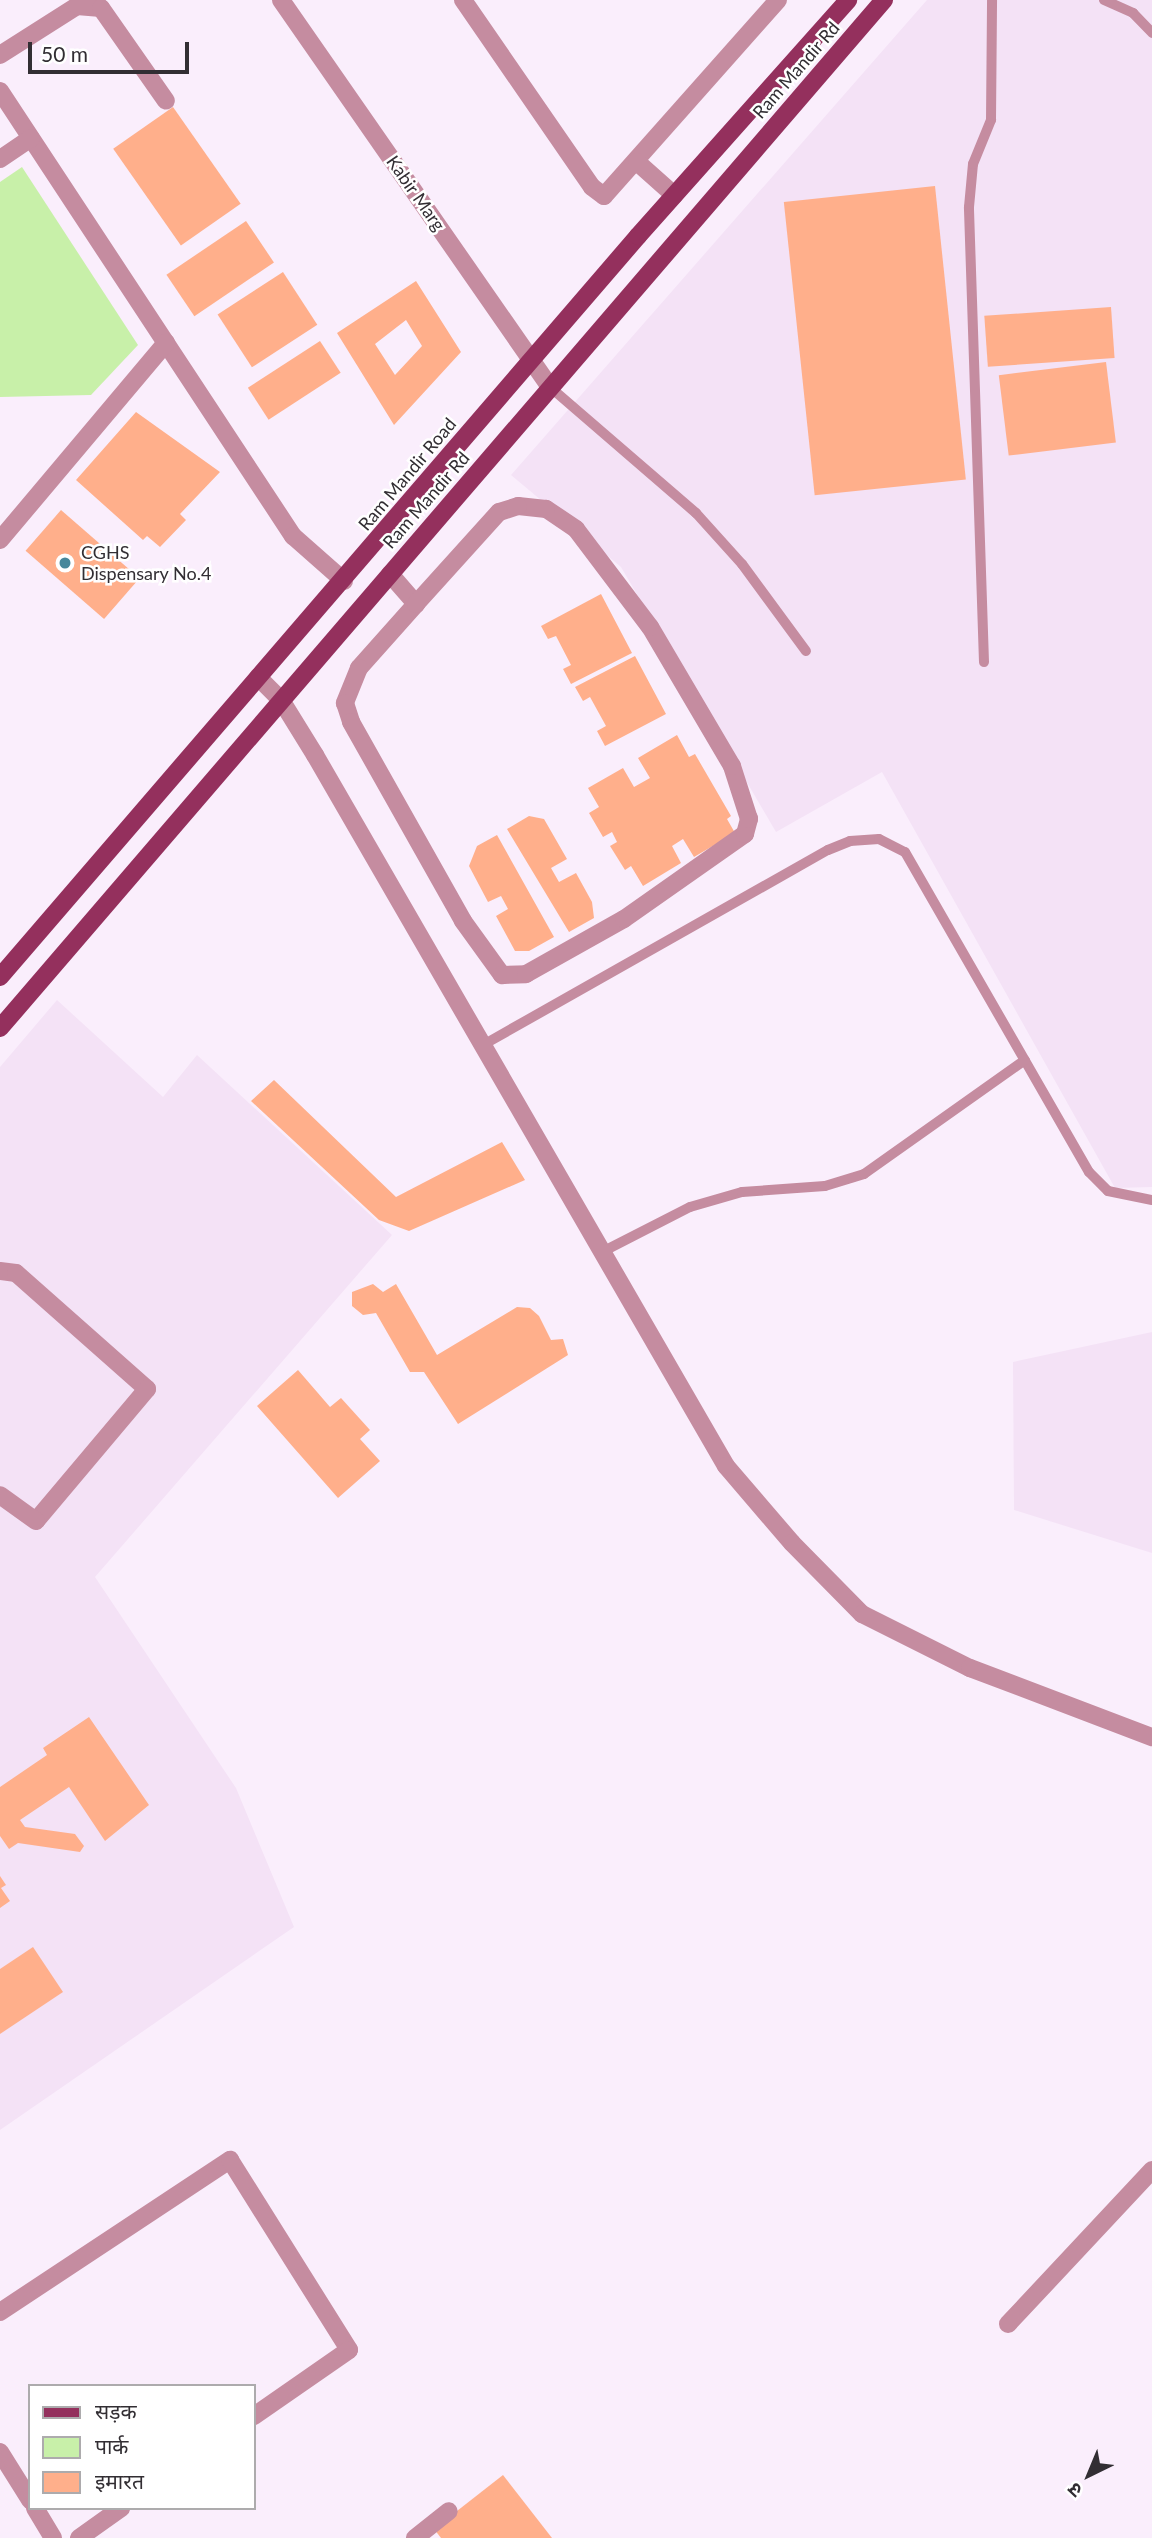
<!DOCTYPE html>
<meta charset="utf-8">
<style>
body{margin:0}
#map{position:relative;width:1152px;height:2538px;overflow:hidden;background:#faeefc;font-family:Lato,"Noto Sans Devanagari",sans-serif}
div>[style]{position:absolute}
.built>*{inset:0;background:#f4e2f6}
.green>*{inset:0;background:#c8f0a9}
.building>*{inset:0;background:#ffaf8b;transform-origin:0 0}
.service>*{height:10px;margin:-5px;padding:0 5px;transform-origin:5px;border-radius:5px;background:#c58ca0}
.minor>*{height:18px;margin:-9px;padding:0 9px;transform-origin:9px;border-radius:9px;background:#c58ca0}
.tertiary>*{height:18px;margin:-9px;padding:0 9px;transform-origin:9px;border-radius:9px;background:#c58ca0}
.primary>*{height:18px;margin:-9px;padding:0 9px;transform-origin:9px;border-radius:9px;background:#94305d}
.dots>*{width:19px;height:19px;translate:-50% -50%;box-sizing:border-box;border:4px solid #fff;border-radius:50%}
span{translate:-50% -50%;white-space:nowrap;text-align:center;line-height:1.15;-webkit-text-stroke:5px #fff;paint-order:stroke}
.street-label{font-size:18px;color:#322e33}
.poi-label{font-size:18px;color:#322e33}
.left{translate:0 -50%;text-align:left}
.legend{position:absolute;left:28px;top:2384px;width:228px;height:126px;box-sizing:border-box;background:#fff;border:2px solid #adabad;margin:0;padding:9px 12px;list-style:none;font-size:21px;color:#322e33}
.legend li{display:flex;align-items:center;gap:14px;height:35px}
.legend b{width:35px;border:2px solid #adabad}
.north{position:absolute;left:1054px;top:2440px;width:70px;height:70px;-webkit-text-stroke:5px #fff;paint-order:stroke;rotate:223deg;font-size:19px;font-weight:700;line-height:28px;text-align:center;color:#322e33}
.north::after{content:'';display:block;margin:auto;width:24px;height:32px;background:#322e33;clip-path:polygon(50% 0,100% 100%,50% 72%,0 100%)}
.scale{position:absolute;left:28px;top:42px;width:161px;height:32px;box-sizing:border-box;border:4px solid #322e33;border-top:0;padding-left:9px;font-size:21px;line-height:24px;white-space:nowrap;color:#322e33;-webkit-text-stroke:5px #fff;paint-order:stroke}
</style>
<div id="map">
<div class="built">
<i style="clip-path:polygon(927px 0,1152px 0,1152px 1187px,1115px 1188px,882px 772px,776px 832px,621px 567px,511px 475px)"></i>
<i style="clip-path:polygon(57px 1000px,163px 1097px,197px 1055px,392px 1235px,95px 1577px,236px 1788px,294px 1927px,0 2130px,0 1067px)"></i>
<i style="clip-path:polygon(1152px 1332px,1152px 1553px,1014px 1510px,1013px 1362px)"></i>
</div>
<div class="green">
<i style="clip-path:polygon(22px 167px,138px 345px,91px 395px,0 397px,0 182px)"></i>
</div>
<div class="building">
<i style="left:173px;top:107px;width:118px;height:73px;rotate:55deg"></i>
<i style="left:935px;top:186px;width:295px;height:152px;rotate:84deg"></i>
<i style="left:246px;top:221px;width:50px;height:96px;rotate:56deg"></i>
<i style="left:283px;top:272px;width:63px;height:78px;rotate:57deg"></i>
<i style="clip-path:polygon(evenodd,416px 281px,461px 352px,394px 425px,337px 333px,416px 281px,406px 320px,422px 346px,395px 375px,375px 344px,406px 320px)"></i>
<i style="left:1111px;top:307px;width:51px;height:127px;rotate:86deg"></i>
<i style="left:320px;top:341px;width:38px;height:86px;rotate:57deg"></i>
<i style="left:1106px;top:362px;width:81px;height:108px;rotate:83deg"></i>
<i style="clip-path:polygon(136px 412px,220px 472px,180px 514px,186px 520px,160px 547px,147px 536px,143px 540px,76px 480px)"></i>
<i style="left:61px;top:510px;width:104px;height:54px;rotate:41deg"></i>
<i style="clip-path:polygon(601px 594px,632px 653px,571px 684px,563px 669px,571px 665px,556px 636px,548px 639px,541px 626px)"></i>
<i style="clip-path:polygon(635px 656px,666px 714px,605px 746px,597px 731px,606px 726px,590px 697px,583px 701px,575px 687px)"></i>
<i style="clip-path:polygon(677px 735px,689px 757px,695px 754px,731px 816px,727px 819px,735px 833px,694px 857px,683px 839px,672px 846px,681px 863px,643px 886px,631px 866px,625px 870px,610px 846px,617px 842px,612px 832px,603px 837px,589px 813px,599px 807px,588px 788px,623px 768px,634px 787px,650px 778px,638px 758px)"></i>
<i style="clip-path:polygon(529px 816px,544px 819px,567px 859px,551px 868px,559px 882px,576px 873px,592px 902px,594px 918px,569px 932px,507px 829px)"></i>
<i style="clip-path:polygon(497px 835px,554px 937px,529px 951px,515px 951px,496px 916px,508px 909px,501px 896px,488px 902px,469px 866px,477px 846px)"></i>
<i style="clip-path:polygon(274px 1080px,396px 1197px,502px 1142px,525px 1180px,409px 1231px,379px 1220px,251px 1101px)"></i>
<i style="clip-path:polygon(373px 1284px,383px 1292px,396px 1284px,437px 1355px,517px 1307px,530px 1308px,539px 1316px,551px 1340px,563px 1339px,568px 1355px,458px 1424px,424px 1372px,410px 1372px,376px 1313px,363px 1315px,352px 1306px,352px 1292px)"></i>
<i style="clip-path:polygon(298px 1370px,330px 1407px,341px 1398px,370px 1430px,360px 1439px,380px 1461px,338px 1498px,257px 1406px)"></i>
<i style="clip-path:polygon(89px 1717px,149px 1805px,105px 1841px,69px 1787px,20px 1820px,25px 1827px,75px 1834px,84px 1846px,80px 1852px,18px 1843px,9px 1849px,0 1836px,0 1787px,47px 1755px,43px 1748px)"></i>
<i style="clip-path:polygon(0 1876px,6px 1885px,1px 1888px,10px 1901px,0 1908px)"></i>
<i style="clip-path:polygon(33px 1947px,63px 1992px,0 2034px,0 1969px)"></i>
<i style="clip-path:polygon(503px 2475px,552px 2538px,441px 2538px,434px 2529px)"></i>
</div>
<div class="service">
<i style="left:1104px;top:0;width:32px;rotate:24deg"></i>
<i style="left:1133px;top:13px;width:28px;rotate:46deg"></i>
<i style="left:550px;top:387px;width:193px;rotate:40.8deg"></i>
<i style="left:696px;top:513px;width:69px;rotate:48deg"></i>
<i style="left:742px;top:564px;width:108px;rotate:53.7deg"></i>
<i style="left:984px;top:662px;width:455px;rotate:-91.9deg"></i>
<i style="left:969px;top:207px;width:43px;rotate:-84.7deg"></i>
<i style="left:973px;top:164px;width:48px;rotate:-67.8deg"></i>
<i style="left:991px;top:120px;width:120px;rotate:-89.5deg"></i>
<i style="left:483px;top:1045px;width:396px;rotate:-29.5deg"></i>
<i style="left:828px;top:850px;width:24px;rotate:-22deg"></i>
<i style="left:850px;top:841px;width:29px;rotate:-4deg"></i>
<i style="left:879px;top:839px;width:29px;rotate:27deg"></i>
<i style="left:905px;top:852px;width:369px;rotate:60.1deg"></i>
<i style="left:1089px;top:1172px;width:27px;rotate:45deg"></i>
<i style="left:1108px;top:1191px;width:45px;rotate:11.6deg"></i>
<i style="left:602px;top:1252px;width:99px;rotate:-27.1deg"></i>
<i style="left:690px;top:1207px;width:54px;rotate:-16.1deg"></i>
<i style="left:742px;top:1192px;width:83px;rotate:-4.1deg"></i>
<i style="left:825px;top:1186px;width:41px;rotate:-17.1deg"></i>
<i style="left:864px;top:1174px;width:197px;rotate:-35.3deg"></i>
</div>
<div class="minor">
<i style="left:463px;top:0;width:227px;rotate:55.4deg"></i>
<i style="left:592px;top:187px;width:15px;rotate:37deg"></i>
<i style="left:604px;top:196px;width:262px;rotate:-48.4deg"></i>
<i style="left:0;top:55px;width:91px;rotate:-32.5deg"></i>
<i style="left:77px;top:6px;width:24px;rotate:5deg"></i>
<i style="left:101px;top:8px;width:113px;rotate:55deg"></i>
<i style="left:0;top:91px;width:533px;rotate:56.64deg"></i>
<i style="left:293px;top:536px;width:68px;rotate:41.4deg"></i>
<i style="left:0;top:159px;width:37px;rotate:-34deg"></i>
<i style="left:637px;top:162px;width:50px;rotate:41.7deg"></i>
<i style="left:0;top:540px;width:258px;rotate:-49.9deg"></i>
<i style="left:390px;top:574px;width:40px;rotate:49deg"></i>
<i style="left:416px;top:604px;width:86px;rotate:131.7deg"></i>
<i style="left:359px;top:668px;width:38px;rotate:112deg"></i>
<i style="left:345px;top:703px;width:20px;rotate:72deg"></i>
<i style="left:351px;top:722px;width:228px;rotate:60.6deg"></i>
<i style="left:463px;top:921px;width:67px;rotate:54.2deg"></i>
<i style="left:502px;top:975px;width:24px;rotate:-2deg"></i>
<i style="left:526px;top:974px;width:112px;rotate:-29.3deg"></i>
<i style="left:624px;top:919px;width:148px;rotate:-35.1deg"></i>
<i style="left:745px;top:834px;width:16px;rotate:-75deg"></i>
<i style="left:749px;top:819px;width:56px;rotate:-107.8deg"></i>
<i style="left:732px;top:766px;width:161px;rotate:-120.5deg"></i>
<i style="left:650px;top:627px;width:123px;rotate:-127.1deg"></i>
<i style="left:576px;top:529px;width:36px;rotate:-146deg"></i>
<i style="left:546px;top:509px;width:28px;rotate:-174deg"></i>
<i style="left:518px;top:506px;width:20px;rotate:162deg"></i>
<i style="left:499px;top:512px;width:124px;rotate:132.1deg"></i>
<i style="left:258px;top:677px;width:33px;rotate:45deg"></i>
<i style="left:281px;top:700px;width:65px;rotate:58.3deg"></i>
<i style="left:315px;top:755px;width:821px;rotate:59.97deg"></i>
<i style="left:726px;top:1466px;width:101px;rotate:49.4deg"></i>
<i style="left:792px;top:1543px;width:100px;rotate:45.4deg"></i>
<i style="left:862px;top:1614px;width:121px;rotate:26.6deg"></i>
<i style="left:970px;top:1668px;width:195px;rotate:20.8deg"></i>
<i style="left:0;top:1271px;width:16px;rotate:7deg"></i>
<i style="left:16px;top:1273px;width:175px;rotate:41.5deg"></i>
<i style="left:147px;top:1389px;width:172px;rotate:130.1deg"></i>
<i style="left:36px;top:1521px;width:44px;rotate:-144.2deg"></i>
<i style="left:0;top:2312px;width:276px;rotate:-33.5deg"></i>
<i style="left:230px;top:2160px;width:224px;rotate:57.9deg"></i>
<i style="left:349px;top:2350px;width:116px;rotate:145.2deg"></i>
<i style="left:1008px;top:2324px;width:211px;rotate:-46.9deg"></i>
<i style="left:0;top:2452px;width:57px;rotate:58deg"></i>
<i style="left:35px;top:2508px;width:35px;rotate:59deg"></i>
<i style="left:79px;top:2538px;width:52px;rotate:-35.5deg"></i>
<i style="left:415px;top:2538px;width:43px;rotate:-38.5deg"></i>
</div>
<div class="tertiary">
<i style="left:281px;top:0;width:471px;rotate:55.2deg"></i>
</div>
<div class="primary">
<i style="left:0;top:977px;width:978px;rotate:-49.27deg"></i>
<i style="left:638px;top:236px;width:316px;rotate:-48.3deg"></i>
<i style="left:0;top:1028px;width:1356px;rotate:-49.31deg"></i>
</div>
<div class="dots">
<i style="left:65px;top:563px;background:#47879b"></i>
</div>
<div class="street-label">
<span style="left:796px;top:70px;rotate:-49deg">Ram Mandir Rd</span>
<span style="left:416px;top:193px;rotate:55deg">Kabir Marg</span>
<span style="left:407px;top:474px;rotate:-50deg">Ram Mandir Road</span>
<span style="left:426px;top:500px;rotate:-49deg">Ram Mandir Rd</span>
</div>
<div class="poi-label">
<span class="left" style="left:81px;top:563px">CGHS<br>Dispensary No.4</span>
</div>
<ul class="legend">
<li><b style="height:9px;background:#94305d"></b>सड़क</li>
<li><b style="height:19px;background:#c8f0a9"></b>पार्क</li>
<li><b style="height:19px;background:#ffaf8b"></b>इमारत</li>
</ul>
<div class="north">उ</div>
<div class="scale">50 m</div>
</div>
